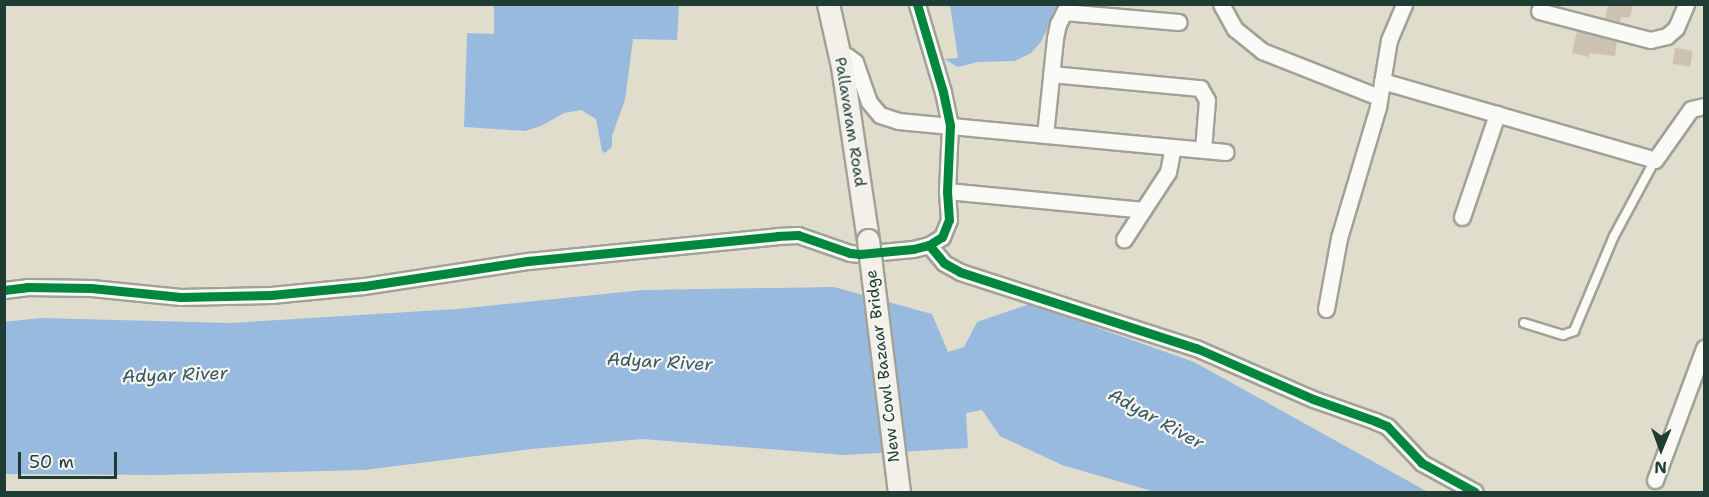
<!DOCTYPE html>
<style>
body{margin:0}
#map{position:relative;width:1709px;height:497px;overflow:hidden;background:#e1ddcc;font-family:"Shantell Sans",sans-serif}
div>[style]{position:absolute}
.water>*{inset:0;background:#98bade}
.building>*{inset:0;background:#cdc2b1;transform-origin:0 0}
.roads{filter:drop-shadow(2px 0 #a1a297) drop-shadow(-2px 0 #a1a297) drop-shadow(0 2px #a1a297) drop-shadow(0 -2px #a1a297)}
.lane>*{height:8px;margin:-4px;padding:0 4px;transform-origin:4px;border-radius:4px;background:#fafaf7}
.street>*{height:15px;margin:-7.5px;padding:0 7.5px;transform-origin:7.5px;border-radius:7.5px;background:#fafaf7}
.secondary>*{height:21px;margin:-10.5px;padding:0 10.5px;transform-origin:10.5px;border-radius:10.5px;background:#f2f0e9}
.bridges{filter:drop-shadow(2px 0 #a1a297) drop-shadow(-2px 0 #a1a297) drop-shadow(0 2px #a1a297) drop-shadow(0 -2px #a1a297)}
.secondary-bridge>*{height:21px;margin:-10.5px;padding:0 10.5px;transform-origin:10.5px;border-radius:10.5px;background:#f2f0e9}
.cycleway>*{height:9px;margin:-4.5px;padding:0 4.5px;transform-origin:4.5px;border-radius:4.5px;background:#00873e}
span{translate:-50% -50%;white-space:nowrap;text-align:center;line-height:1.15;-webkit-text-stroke:4.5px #f6f6f2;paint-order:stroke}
.street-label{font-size:16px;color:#1f3d34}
.water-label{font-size:18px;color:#365860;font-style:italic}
.frame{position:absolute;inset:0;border:6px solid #1f3d34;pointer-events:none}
.north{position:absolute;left:1631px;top:419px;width:60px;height:60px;-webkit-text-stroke:4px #f6f6f2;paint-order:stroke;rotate:181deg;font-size:16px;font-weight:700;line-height:24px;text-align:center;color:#1f3d34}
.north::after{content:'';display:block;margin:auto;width:21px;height:27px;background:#1f3d34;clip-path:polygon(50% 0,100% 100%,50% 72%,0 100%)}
.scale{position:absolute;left:18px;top:452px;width:99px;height:27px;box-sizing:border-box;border:3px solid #1f3d34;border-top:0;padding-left:8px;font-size:18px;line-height:21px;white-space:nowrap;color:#1f3d34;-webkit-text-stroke:4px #f6f6f2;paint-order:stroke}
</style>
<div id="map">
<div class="water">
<i style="clip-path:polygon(494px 5px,679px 5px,677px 40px,633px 39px,625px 100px,612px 136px,612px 147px,605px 153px,602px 151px,596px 119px,581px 110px,564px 113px,541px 126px,525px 131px,464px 127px,467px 33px,494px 34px)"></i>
<i style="clip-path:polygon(950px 5px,950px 4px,1058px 5px,1041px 42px,1031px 53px,1015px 61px,978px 62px,958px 67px,944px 59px,958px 58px)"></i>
<i style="clip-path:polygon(834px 287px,932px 314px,948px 352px,964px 347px,977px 322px,1030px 304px,1194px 362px,1428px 492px,1155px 492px,1062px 465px,1000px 436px,982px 410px,966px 413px,968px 448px,844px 455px,642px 439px,532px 449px,364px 470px,158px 475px,5px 474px,4px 322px,41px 318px,230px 323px,457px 309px,643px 290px)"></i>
</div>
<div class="building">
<i style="clip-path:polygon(1608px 4px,1633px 4px,1630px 18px,1621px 17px,1620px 22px,1605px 18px)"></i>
<i style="clip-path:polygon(1577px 31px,1617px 42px,1615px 56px,1590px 53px,1589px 57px,1572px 53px)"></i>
<i style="left:1675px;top:48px;width:18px;height:16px;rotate:9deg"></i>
</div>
<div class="roads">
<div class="lane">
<i style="left:1524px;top:323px;width:41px;rotate:17.1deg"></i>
<i style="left:1563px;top:335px;width:12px;rotate:-20deg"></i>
<i style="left:1574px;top:331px;width:103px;rotate:-67.2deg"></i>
<i style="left:1614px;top:236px;width:86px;rotate:-61.7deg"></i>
</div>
<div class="street">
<i style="left:1221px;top:4px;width:29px;rotate:61deg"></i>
<i style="left:1235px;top:29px;width:35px;rotate:39deg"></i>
<i style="left:1262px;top:51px;width:126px;rotate:21.5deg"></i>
<i style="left:1539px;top:11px;width:115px;rotate:14.6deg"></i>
<i style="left:1650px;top:40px;width:17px;rotate:-13deg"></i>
<i style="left:1667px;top:36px;width:12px;rotate:-42deg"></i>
<i style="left:1676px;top:28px;width:26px;rotate:-67deg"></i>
<i style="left:1064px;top:12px;width:115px;rotate:5deg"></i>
<i style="left:840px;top:57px;width:7px;rotate:-8deg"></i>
<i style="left:847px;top:56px;width:10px;rotate:37deg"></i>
<i style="left:855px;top:62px;width:42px;rotate:70.7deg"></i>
<i style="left:869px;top:102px;width:17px;rotate:50deg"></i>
<i style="left:880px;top:115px;width:19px;rotate:18deg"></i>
<i style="left:898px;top:121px;width:329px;rotate:5.4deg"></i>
<i style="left:1051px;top:74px;width:150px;rotate:5.4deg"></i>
<i style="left:1200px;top:88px;width:14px;rotate:60deg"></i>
<i style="left:1207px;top:100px;width:50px;rotate:94.6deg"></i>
<i style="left:1382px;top:81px;width:284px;rotate:16.1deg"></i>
<i style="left:1655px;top:160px;width:62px;rotate:-54.8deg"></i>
<i style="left:1691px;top:109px;width:13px;rotate:-13deg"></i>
<i style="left:1045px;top:135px;width:98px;rotate:-84.1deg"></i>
<i style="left:1055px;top:38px;width:14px;rotate:-78deg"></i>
<i style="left:1058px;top:24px;width:22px;rotate:-63deg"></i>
<i style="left:947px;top:191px;width:197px;rotate:5.5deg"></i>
<i style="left:1143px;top:210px;width:35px;rotate:123deg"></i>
<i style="left:1143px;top:210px;width:45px;rotate:-56.7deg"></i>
<i style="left:1168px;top:172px;width:25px;rotate:-79deg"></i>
<i style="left:1462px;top:217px;width:109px;rotate:-71.2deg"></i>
<i style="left:929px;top:245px;width:23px;rotate:50deg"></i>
<i style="left:944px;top:263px;width:18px;rotate:29deg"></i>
<i style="left:960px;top:272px;width:248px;rotate:17.9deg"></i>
<i style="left:1196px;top:348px;width:128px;rotate:23.6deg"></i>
<i style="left:1313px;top:399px;width:66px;rotate:19.5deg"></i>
<i style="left:1375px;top:421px;width:13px;rotate:23deg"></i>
<i style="left:1387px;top:426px;width:51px;rotate:46.6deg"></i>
<i style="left:1422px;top:463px;width:60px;rotate:28.7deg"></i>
<i style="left:4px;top:290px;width:23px;rotate:-7deg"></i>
<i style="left:27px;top:287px;width:64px;rotate:0.9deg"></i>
<i style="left:91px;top:288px;width:90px;rotate:5.7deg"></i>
<i style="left:181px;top:297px;width:90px;rotate:-1.3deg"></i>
<i style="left:271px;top:295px;width:93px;rotate:-5.5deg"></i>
<i style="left:364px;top:286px;width:166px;rotate:-8.7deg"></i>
<i style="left:528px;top:261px;width:250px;rotate:-5.7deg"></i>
<i style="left:777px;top:236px;width:21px;rotate:-3deg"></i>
<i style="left:798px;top:235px;width:55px;rotate:19.1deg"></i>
<i style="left:850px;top:253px;width:10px;rotate:6deg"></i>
<i style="left:860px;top:254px;width:53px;rotate:-5.4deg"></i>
<i style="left:913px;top:249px;width:16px;rotate:-14deg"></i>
<i style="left:929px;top:245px;width:15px;rotate:-32deg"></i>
<i style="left:942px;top:237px;width:18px;rotate:-68deg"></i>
<i style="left:949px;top:220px;width:29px;rotate:-94deg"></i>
<i style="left:947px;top:191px;width:66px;rotate:-87.4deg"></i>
<i style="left:950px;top:125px;width:34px;rotate:-102deg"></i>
<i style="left:943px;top:92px;width:92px;rotate:-106.5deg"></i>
<i style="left:1326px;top:309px;width:72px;rotate:-79.6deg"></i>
<i style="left:1339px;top:238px;width:137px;rotate:-73.4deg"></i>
<i style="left:1378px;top:107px;width:68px;rotate:-80.7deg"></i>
<i style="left:1389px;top:40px;width:39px;rotate:-67deg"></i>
<i style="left:1655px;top:480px;width:141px;rotate:-69.6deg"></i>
</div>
<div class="secondary">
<i style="left:828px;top:4px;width:64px;rotate:77.3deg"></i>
<i style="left:842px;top:66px;width:176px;rotate:81.5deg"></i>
</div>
</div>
<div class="bridges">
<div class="secondary-bridge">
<i style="left:868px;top:240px;width:254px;rotate:83deg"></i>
</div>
</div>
<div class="cycleway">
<i style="left:929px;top:245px;width:23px;rotate:50deg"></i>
<i style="left:944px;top:263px;width:18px;rotate:29deg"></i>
<i style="left:960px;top:272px;width:248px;rotate:17.9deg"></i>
<i style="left:1196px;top:348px;width:128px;rotate:23.6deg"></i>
<i style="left:1313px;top:399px;width:66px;rotate:19.5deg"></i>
<i style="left:1375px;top:421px;width:13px;rotate:23deg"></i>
<i style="left:1387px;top:426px;width:51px;rotate:46.6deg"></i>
<i style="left:1422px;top:463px;width:60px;rotate:28.7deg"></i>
<i style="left:4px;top:290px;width:23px;rotate:-7deg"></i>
<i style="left:27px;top:287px;width:64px;rotate:0.9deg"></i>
<i style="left:91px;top:288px;width:90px;rotate:5.7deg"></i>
<i style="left:181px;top:297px;width:90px;rotate:-1.3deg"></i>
<i style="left:271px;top:295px;width:93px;rotate:-5.5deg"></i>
<i style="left:364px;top:286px;width:166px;rotate:-8.7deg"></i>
<i style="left:528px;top:261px;width:250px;rotate:-5.7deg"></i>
<i style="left:777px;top:236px;width:21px;rotate:-3deg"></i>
<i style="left:798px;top:235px;width:55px;rotate:19.1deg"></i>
<i style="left:850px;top:253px;width:10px;rotate:6deg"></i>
<i style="left:860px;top:254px;width:53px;rotate:-5.4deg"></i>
<i style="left:913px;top:249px;width:16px;rotate:-14deg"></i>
<i style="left:929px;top:245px;width:15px;rotate:-32deg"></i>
<i style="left:942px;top:237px;width:18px;rotate:-68deg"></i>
<i style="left:949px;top:220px;width:29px;rotate:-94deg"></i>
<i style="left:947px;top:191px;width:66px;rotate:-87.4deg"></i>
<i style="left:950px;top:125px;width:34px;rotate:-102deg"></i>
<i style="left:943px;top:92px;width:92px;rotate:-106.5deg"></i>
</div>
<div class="street-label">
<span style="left:850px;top:122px;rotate:81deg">Pallavaram Road</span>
<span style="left:883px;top:366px;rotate:-97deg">New Cowl Bazaar Bridge</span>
</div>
<div class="water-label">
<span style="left:660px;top:362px;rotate:3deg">Adyar River</span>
<span style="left:175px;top:375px;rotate:-2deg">Adyar River</span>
<span style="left:1156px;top:419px;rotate:29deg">Adyar River</span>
</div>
<div class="frame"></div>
<div class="north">N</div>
<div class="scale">50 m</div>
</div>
